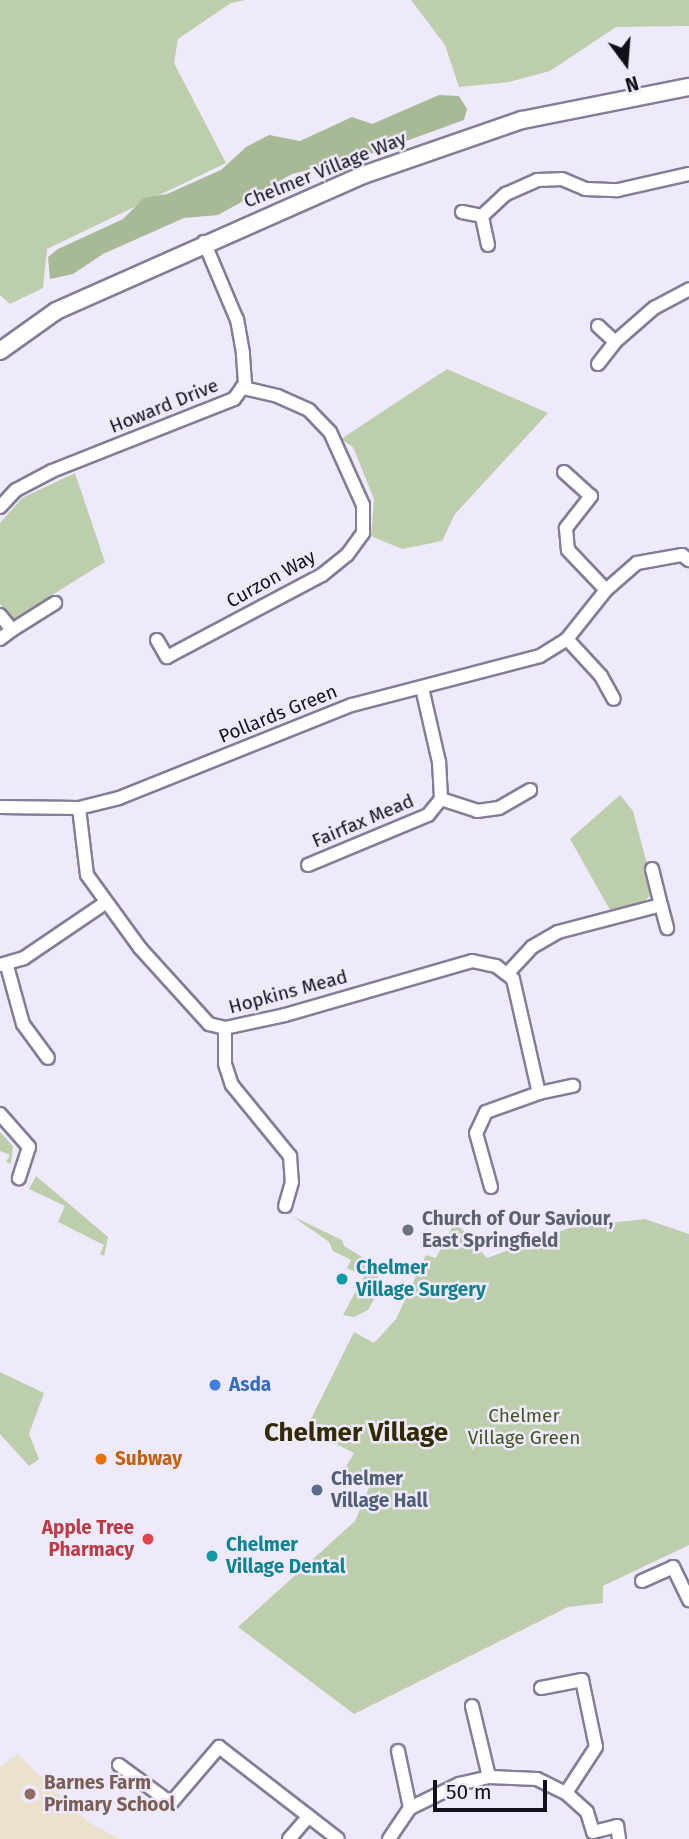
<!DOCTYPE html>
<style>
body{margin:0}
#map{position:relative;width:689px;height:1839px;overflow:hidden;background:#efeafb;font-family:"Fira Sans",sans-serif}
div>[style]{position:absolute}
.education>*{inset:0;background:#ebe2cd}
.green>*{inset:0;background:#bdceac}
.forest>*{inset:0;background:#a8b996}
.roads{filter:drop-shadow(2px 0 #857d97) drop-shadow(-2px 0 #857d97) drop-shadow(0 2px #857d97) drop-shadow(0 -2px #857d97)}
.minor>*{height:12px;margin:-6px;padding:0 6px;transform-origin:6px;border-radius:6px;background:#fff}
.tertiary>*{height:16px;margin:-8px;padding:0 8px;transform-origin:8px;border-radius:8px;background:#fff}
.dots>*{width:19px;height:19px;translate:-50% -50%;box-sizing:border-box;border:4px solid #efeafb;border-radius:50%}
span{translate:-50% -50%;white-space:nowrap;text-align:center;line-height:1.15;-webkit-text-stroke:5px #efeafb;paint-order:stroke}
.street-label{font-size:19px;color:#131019}
.worship-label{font-size:19px;color:#5b616d;font-weight:700}
.left{translate:0 -50%;text-align:left}
.culture-label{font-size:19px;color:#0d838f;font-weight:700}
.shop-label{font-size:19px;color:#366cbe;font-weight:700}
.park-label{font-size:19px;color:#3f5621}
.food-label{font-size:19px;color:#c56008;font-weight:700}
.service-label{font-size:19px;color:#4e5e75;font-weight:700}
.health-label{font-size:19px;color:#be3a42;font-weight:700}
.right{translate:-100% -50%;text-align:right}
.education-label{font-size:19px;color:#785e54;font-weight:700}
.district-label{font-size:26px;color:#322b00;font-weight:700}
.north{position:absolute;left:591px;top:28px;width:70px;height:70px;-webkit-text-stroke:5px #efeafb;paint-order:stroke;rotate:164deg;font-size:19px;font-weight:700;line-height:28px;text-align:center;color:#131019}
.north::after{content:'';display:block;margin:auto;width:24px;height:32px;background:#131019;clip-path:polygon(50% 0,100% 100%,50% 72%,0 100%)}
.scale{position:absolute;left:433px;top:1780px;width:114px;height:32px;box-sizing:border-box;border:4px solid #131019;border-top:0;padding-left:9px;font-size:21px;line-height:24px;white-space:nowrap;color:#131019;-webkit-text-stroke:5px #efeafb;paint-order:stroke}
</style>
<div id="map">
<div class="education">
<i style="clip-path:polygon(18px 1754px,88px 1822px,120px 1839px,0 1839px,0 1767px)"></i>
</div>
<div class="green">
<i style="clip-path:polygon(0 0,246px 0,231px 3px,178px 39px,174px 63px,226px 163px,47px 249px,43px 288px,10px 304px,0 295px)"></i>
<i style="clip-path:polygon(411px 0,689px 0,689px 26px,616px 27px,550px 71px,509px 82px,459px 87px,445px 45px)"></i>
<i style="clip-path:polygon(447px 369px,548px 413px,455px 514px,442px 541px,402px 549px,371px 536px,374px 499px,353px 447px,341px 439px)"></i>
<i style="clip-path:polygon(75px 473px,105px 562px,12px 620px,0 604px,0 523px,22px 498px)"></i>
<i style="clip-path:polygon(620px 795px,633px 811px,654px 891px,645px 901px,610px 910px,570px 839px)"></i>
<i style="clip-path:polygon(0 1132px,13px 1146px,11px 1164px,6px 1162px,10px 1155px,0 1151px)"></i>
<i style="clip-path:polygon(36px 1176px,108px 1237px,104px 1256px,100px 1254px,104px 1245px,58px 1222px,65px 1206px,29px 1189px)"></i>
<i style="clip-path:polygon(292px 1216px,342px 1240px,344px 1246px,374px 1264px,381px 1286px,368px 1310px,354px 1317px,343px 1315px,364px 1276px,347px 1268px,351px 1260px,333px 1251px,329px 1242px)"></i>
<i style="clip-path:polygon(645px 1219px,689px 1234px,689px 1545px,603px 1586px,603px 1603px,568px 1607px,354px 1714px,238px 1627px,355px 1521px,370px 1485px,344px 1470px,354px 1453px,306px 1429px,354px 1332px,374px 1343px,396px 1319px,426px 1255px,436px 1258px,455px 1221px,487px 1258px,572px 1227px)"></i>
<i style="clip-path:polygon(0 1372px,44px 1393px,29px 1434px,39px 1459px,29px 1466px,0 1434px)"></i>
</div>
<div class="forest">
<i style="clip-path:polygon(439px 95px,459px 96px,467px 109px,464px 120px,362px 157px,292px 174px,218px 215px,184px 218px,103px 254px,73px 274px,50px 279px,48px 257px,58px 249px,123px 219px,144px 198px,167px 194px,221px 170px,246px 147px,269px 135px,300px 141px,352px 117px,372px 124px)"></i>
</div>
<div class="roads">
<div class="minor">
<i style="left:462px;top:212px;width:20px;rotate:11deg"></i>
<i style="left:488px;top:245px;width:30px;rotate:-102deg"></i>
<i style="left:482px;top:216px;width:33px;rotate:-43deg"></i>
<i style="left:506px;top:194px;width:34px;rotate:-24deg"></i>
<i style="left:537px;top:180px;width:25px;rotate:-2deg"></i>
<i style="left:562px;top:179px;width:25px;rotate:23deg"></i>
<i style="left:585px;top:189px;width:33px;rotate:2deg"></i>
<i style="left:618px;top:190px;width:73px;rotate:-12.7deg"></i>
<i style="left:598px;top:326px;width:23px;rotate:43deg"></i>
<i style="left:598px;top:364px;width:28px;rotate:-52deg"></i>
<i style="left:615px;top:342px;width:52px;rotate:-41.1deg"></i>
<i style="left:654px;top:308px;width:40px;rotate:-28deg"></i>
<i style="left:564px;top:472px;width:36px;rotate:42deg"></i>
<i style="left:591px;top:496px;width:41px;rotate:128deg"></i>
<i style="left:566px;top:528px;width:22px;rotate:85deg"></i>
<i style="left:568px;top:550px;width:55px;rotate:46.5deg"></i>
<i style="left:0;top:507px;width:23px;rotate:-47deg"></i>
<i style="left:16px;top:490px;width:41px;rotate:-27.8deg"></i>
<i style="left:52px;top:471px;width:196px;rotate:-21.6deg"></i>
<i style="left:234px;top:399px;width:19px;rotate:-54deg"></i>
<i style="left:245px;top:384px;width:31px;rotate:-94deg"></i>
<i style="left:243px;top:353px;width:34px;rotate:-100deg"></i>
<i style="left:237px;top:320px;width:85px;rotate:-112.9deg"></i>
<i style="left:0;top:615px;width:19px;rotate:51deg"></i>
<i style="left:12px;top:630px;width:15px;rotate:143deg"></i>
<i style="left:12px;top:630px;width:51px;rotate:-32.1deg"></i>
<i style="left:567px;top:639px;width:50px;rotate:47.4deg"></i>
<i style="left:601px;top:676px;width:26px;rotate:61deg"></i>
<i style="left:157px;top:640px;width:20px;rotate:60deg"></i>
<i style="left:167px;top:657px;width:175px;rotate:-27.9deg"></i>
<i style="left:322px;top:575px;width:32px;rotate:-39deg"></i>
<i style="left:347px;top:555px;width:27px;rotate:-54deg"></i>
<i style="left:363px;top:533px;width:28px;rotate:-90deg"></i>
<i style="left:363px;top:505px;width:80px;rotate:-114.3deg"></i>
<i style="left:330px;top:432px;width:30px;rotate:-134deg"></i>
<i style="left:309px;top:410px;width:34px;rotate:-156deg"></i>
<i style="left:278px;top:396px;width:37px;rotate:-167deg"></i>
<i style="left:441px;top:799px;width:38px;rotate:18deg"></i>
<i style="left:477px;top:811px;width:22px;rotate:-8deg"></i>
<i style="left:499px;top:808px;width:36px;rotate:-30deg"></i>
<i style="left:0;top:807px;width:79px;rotate:0.7deg"></i>
<i style="left:79px;top:808px;width:41px;rotate:-14deg"></i>
<i style="left:119px;top:798px;width:251px;rotate:-21.8deg"></i>
<i style="left:352px;top:705px;width:194px;rotate:-14.6deg"></i>
<i style="left:540px;top:656px;width:32px;rotate:-32deg"></i>
<i style="left:567px;top:639px;width:63px;rotate:-51.5deg"></i>
<i style="left:606px;top:590px;width:41px;rotate:-41.1deg"></i>
<i style="left:637px;top:563px;width:46px;rotate:-10.1deg"></i>
<i style="left:682px;top:555px;width:9px;rotate:36deg"></i>
<i style="left:79px;top:808px;width:67px;rotate:83.2deg"></i>
<i style="left:87px;top:875px;width:90px;rotate:54deg"></i>
<i style="left:140px;top:948px;width:103px;rotate:47.8deg"></i>
<i style="left:209px;top:1024px;width:16px;rotate:14deg"></i>
<i style="left:225px;top:1028px;width:61px;rotate:-12.2deg"></i>
<i style="left:285px;top:1015px;width:195px;rotate:-16.1deg"></i>
<i style="left:472px;top:961px;width:25px;rotate:12deg"></i>
<i style="left:496px;top:966px;width:21px;rotate:37deg"></i>
<i style="left:513px;top:979px;width:117px;rotate:77.2deg"></i>
<i style="left:539px;top:1093px;width:56px;rotate:160.3deg"></i>
<i style="left:486px;top:1112px;width:23px;rotate:115deg"></i>
<i style="left:476px;top:1133px;width:56px;rotate:74.5deg"></i>
<i style="left:308px;top:865px;width:130px;rotate:-22.6deg"></i>
<i style="left:428px;top:815px;width:21px;rotate:-51deg"></i>
<i style="left:441px;top:799px;width:37px;rotate:-93deg"></i>
<i style="left:439px;top:762px;width:76px;rotate:-102.9deg"></i>
<i style="left:652px;top:869px;width:37px;rotate:76deg"></i>
<i style="left:0;top:965px;width:25px;rotate:-16deg"></i>
<i style="left:24px;top:958px;width:98px;rotate:-34.2deg"></i>
<i style="left:7px;top:966px;width:60px;rotate:74.6deg"></i>
<i style="left:23px;top:1024px;width:42px;rotate:53.7deg"></i>
<i style="left:507px;top:974px;width:37px;rotate:-47deg"></i>
<i style="left:532px;top:947px;width:30px;rotate:-30deg"></i>
<i style="left:558px;top:932px;width:106px;rotate:-14.7deg"></i>
<i style="left:661px;top:905px;width:24px;rotate:75deg"></i>
<i style="left:225px;top:1028px;width:36px;rotate:90deg"></i>
<i style="left:225px;top:1064px;width:22px;rotate:72deg"></i>
<i style="left:232px;top:1085px;width:92px;rotate:50.8deg"></i>
<i style="left:290px;top:1156px;width:26px;rotate:86deg"></i>
<i style="left:292px;top:1182px;width:25px;rotate:106deg"></i>
<i style="left:539px;top:1093px;width:35px;rotate:-12deg"></i>
<i style="left:0;top:1114px;width:44px;rotate:48.7deg"></i>
<i style="left:29px;top:1147px;width:33px;rotate:108deg"></i>
<i style="left:642px;top:1581px;width:34px;rotate:-24deg"></i>
<i style="left:673px;top:1567px;width:37px;rotate:64deg"></i>
<i style="left:541px;top:1688px;width:42px;rotate:-11deg"></i>
<i style="left:582px;top:1680px;width:68px;rotate:78.2deg"></i>
<i style="left:596px;top:1747px;width:55px;rotate:123.1deg"></i>
<i style="left:472px;top:1706px;width:73px;rotate:76.5deg"></i>
<i style="left:398px;top:1751px;width:58px;rotate:78.1deg"></i>
<i style="left:119px;top:1765px;width:64px;rotate:36.2deg"></i>
<i style="left:171px;top:1803px;width:74px;rotate:-49.4deg"></i>
<i style="left:219px;top:1747px;width:150px;rotate:37.7deg"></i>
<i style="left:289px;top:1839px;width:30px;rotate:-49deg"></i>
<i style="left:389px;top:1839px;width:37px;rotate:-56deg"></i>
<i style="left:410px;top:1808px;width:55px;rotate:-26.1deg"></i>
<i style="left:459px;top:1784px;width:31px;rotate:-13deg"></i>
<i style="left:489px;top:1777px;width:48px;rotate:2.4deg"></i>
<i style="left:537px;top:1779px;width:32px;rotate:26deg"></i>
<i style="left:566px;top:1793px;width:28px;rotate:42deg"></i>
<i style="left:587px;top:1812px;width:21px;rotate:73deg"></i>
<i style="left:593px;top:1832px;width:25px;rotate:-14deg"></i>
<i style="left:617px;top:1826px;width:13px;rotate:81deg"></i>
</div>
<div class="tertiary">
<i style="left:0;top:351px;width:69px;rotate:-35.5deg"></i>
<i style="left:56px;top:311px;width:336px;rotate:-23.9deg"></i>
<i style="left:363px;top:175px;width:168px;rotate:-19.1deg"></i>
<i style="left:522px;top:120px;width:170px;rotate:-11.2deg"></i>
</div>
</div>
<div class="dots">
<i style="left:408px;top:1230px;background:#6b7280"></i>
<i style="left:342px;top:1279px;background:#0f9aa8"></i>
<i style="left:215px;top:1385px;background:#3f7fe0"></i>
<i style="left:101px;top:1459px;background:#e8710a"></i>
<i style="left:317px;top:1490px;background:#5c6f8a"></i>
<i style="left:148px;top:1539px;background:#e0444e"></i>
<i style="left:212px;top:1556px;background:#0f9aa8"></i>
<i style="left:30px;top:1794px;background:#8d6e63"></i>
</div>
<div class="street-label">
<span style="left:325px;top:170px;rotate:-22deg">Chelmer Village Way</span>
<span style="left:164px;top:406px;rotate:-22deg">Howard Drive</span>
<span style="left:271px;top:579px;rotate:-29deg">Curzon Way</span>
<span style="left:278px;top:714px;rotate:-22deg">Pollards Green</span>
<span style="left:363px;top:821px;rotate:-23deg">Fairfax Mead</span>
<span style="left:288px;top:992px;rotate:-15deg">Hopkins Mead</span>
</div>
<div class="worship-label">
<span class="left" style="left:422px;top:1230px">Church of Our Saviour,<br>East Springfield</span>
</div>
<div class="culture-label">
<span class="left" style="left:356px;top:1279px">Chelmer<br>Village Surgery</span>
<span class="left" style="left:226px;top:1556px">Chelmer<br>Village Dental</span>
</div>
<div class="shop-label">
<span class="left" style="left:229px;top:1385px">Asda</span>
</div>
<div class="park-label">
<span style="left:524px;top:1427px">Chelmer<br>Village Green</span>
</div>
<div class="food-label">
<span class="left" style="left:115px;top:1459px">Subway</span>
</div>
<div class="service-label">
<span class="left" style="left:331px;top:1490px">Chelmer<br>Village Hall</span>
</div>
<div class="health-label">
<span class="right" style="left:134px;top:1539px">Apple Tree<br>Pharmacy</span>
</div>
<div class="education-label">
<span class="left" style="left:44px;top:1794px">Barnes Farm<br>Primary School</span>
</div>
<div class="district-label">
<span style="left:356px;top:1433px">Chelmer Village</span>
</div>
<div class="north">N</div>
<div class="scale">50 m</div>
</div>
